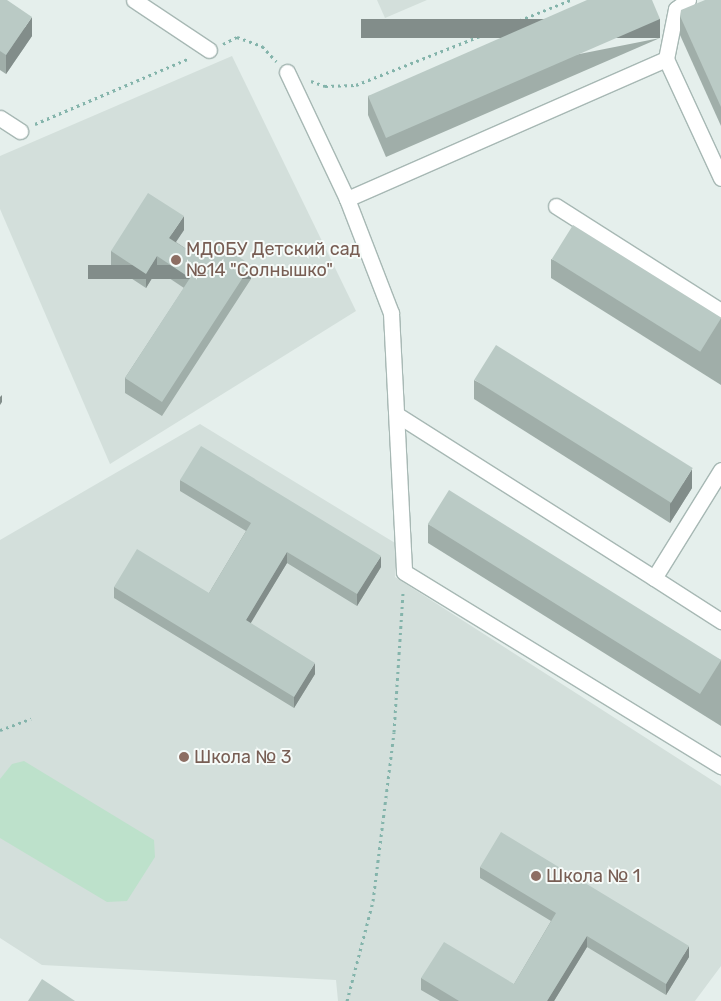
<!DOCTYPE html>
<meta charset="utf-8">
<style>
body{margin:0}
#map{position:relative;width:721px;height:1001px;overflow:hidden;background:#e5efec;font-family:Rubik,sans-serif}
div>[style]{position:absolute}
.built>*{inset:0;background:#d3dfdb}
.green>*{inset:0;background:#bde1cb}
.path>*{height:3px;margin-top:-1.5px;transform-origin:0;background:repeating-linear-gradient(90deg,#84b4ab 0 2.5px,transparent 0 6.5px)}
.roads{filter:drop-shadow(1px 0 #a7b8b4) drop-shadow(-1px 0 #a7b8b4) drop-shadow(0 1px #a7b8b4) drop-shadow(0 -1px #a7b8b4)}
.minor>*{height:15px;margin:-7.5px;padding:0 7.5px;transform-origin:7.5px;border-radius:7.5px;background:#fff}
.wall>*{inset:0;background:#a0aea9}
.shaded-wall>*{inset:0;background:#828d8a;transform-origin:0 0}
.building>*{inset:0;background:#bacac5;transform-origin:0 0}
.dots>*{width:14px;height:14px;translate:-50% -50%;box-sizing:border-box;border:2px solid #f6fbf9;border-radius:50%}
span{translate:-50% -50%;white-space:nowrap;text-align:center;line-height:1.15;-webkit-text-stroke:4px #f6fbf9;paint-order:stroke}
.education-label{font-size:18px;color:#785e54}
.left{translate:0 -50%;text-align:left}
</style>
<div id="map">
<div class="built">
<i style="clip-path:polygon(377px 0,427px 0,385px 18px)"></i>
<i style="clip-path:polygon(232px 56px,356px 311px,110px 464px,0 209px,0 156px)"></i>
<i style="clip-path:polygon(200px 424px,400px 546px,395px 577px,721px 786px,721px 966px,695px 1001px,338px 1001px,336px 980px,42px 965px,0 938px,0 540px)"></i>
</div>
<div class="green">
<i style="clip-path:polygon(24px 761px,154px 840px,155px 857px,127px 901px,107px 902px,0 838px,0 779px,12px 764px)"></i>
</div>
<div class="path">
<i style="left:223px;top:44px;width:16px;rotate:-27deg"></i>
<i style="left:237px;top:37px;width:27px;rotate:20deg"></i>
<i style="left:262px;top:46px;width:21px;rotate:47deg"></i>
<i style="left:311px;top:81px;width:15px;rotate:20deg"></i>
<i style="left:325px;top:86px;width:31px;rotate:-2deg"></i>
<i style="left:356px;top:85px;width:231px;rotate:-21.6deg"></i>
<i style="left:35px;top:124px;width:168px;rotate:-23.1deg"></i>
<i style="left:0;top:730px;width:33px;rotate:-20deg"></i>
<i style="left:347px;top:1001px;width:103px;rotate:-75.4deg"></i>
<i style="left:373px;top:901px;width:170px;rotate:-82.9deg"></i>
<i style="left:394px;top:732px;width:139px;rotate:-86.3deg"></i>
</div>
<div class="roads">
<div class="minor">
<i style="left:134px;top:0;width:90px;rotate:33.7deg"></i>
<i style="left:666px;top:59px;width:51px;rotate:-78.7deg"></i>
<i style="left:676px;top:9px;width:15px;rotate:-37deg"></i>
<i style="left:287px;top:72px;width:140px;rotate:64.7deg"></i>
<i style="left:347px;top:199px;width:122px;rotate:68.9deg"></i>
<i style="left:391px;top:313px;width:259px;rotate:87.1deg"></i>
<i style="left:404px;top:572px;width:372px;rotate:31.5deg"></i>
<i style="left:0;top:118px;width:24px;rotate:33deg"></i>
<i style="left:347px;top:199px;width:348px;rotate:-23.7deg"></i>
<i style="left:666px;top:59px;width:131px;rotate:65.2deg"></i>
<i style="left:556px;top:206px;width:196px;rotate:32.5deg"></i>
<i style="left:399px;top:416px;width:302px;rotate:32.4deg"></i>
<i style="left:721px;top:470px;width:127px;rotate:121.8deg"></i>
<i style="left:654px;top:578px;width:80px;rotate:32.7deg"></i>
</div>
</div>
<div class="wall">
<i style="clip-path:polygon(0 0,32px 36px,6px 74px,0 70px)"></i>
<i style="clip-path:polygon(721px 0,721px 126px,680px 35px,680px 16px)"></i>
<i style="clip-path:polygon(660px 38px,386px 157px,368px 115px,368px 96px)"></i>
<i style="clip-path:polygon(184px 230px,176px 242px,203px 260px,251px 279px,162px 416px,125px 393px,125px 378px,184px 288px,157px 270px,146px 288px,111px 265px,111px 251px)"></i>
<i style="clip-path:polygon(551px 259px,721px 318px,721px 385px,551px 278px)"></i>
<i style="clip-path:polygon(474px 380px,692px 488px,670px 523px,474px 399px)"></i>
<i style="clip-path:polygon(180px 480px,381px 567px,357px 606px,287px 563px,250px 623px,315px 674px,294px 708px,114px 598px,114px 587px,209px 593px,246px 531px,180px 491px)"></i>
<i style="clip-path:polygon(428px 524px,721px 660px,721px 726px,428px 543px)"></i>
<i style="clip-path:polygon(480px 867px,689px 957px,666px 995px,587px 947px,554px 1001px,440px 1001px,421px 990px,421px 978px,514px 984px,551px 921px,480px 878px)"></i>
</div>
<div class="shaded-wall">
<i style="clip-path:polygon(32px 17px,32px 36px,6px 74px,6px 55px)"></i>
<i style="left:660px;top:19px;width:19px;height:299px;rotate:90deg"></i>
<i style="clip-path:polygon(184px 216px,184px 230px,169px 252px,169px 238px)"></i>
<i style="clip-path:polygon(157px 256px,157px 270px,146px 288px,146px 274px)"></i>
<i style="left:251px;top:265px;width:14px;height:163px;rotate:90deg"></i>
<i style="clip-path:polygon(2px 395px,2px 402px,0 405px,0 397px)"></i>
<i style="clip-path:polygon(692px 469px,692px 488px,670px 523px,670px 504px)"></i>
<i style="clip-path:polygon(287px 552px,287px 563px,246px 631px,246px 620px)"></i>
<i style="clip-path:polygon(381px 556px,381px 567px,357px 606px,357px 594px)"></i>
<i style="clip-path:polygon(315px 663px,315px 674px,294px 708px,294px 697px)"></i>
<i style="clip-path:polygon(587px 936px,587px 947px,554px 1001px,547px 1001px)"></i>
<i style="clip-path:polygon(689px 946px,689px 957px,666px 995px,666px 984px)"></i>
</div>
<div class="building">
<i style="clip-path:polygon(0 0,7px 0,32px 17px,6px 55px,0 51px)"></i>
<i style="clip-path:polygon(587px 0,652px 0,660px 19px,386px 138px,368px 96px)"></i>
<i style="clip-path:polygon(705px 0,721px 0,721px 107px,680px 16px,681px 10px)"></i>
<i style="clip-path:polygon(148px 193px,184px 216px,169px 238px,203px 260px,215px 241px,251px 265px,162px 402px,125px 378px,190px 278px,157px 256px,146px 274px,111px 251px)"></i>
<i style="left:573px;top:225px;width:175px;height:40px;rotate:32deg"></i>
<i style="left:496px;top:345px;width:232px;height:41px;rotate:32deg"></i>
<i style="clip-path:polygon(201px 446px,381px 556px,357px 594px,287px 552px,246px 620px,315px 663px,294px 697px,114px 587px,137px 549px,209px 593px,251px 523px,180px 480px)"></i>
<i style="left:449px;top:490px;width:321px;height:40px;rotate:32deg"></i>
<i style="clip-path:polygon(501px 832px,689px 946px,666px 984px,587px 936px,547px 1001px,459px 1001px,421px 978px,444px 942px,514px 984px,556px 913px,480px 867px)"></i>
<i style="clip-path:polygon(42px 979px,75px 1001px,28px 1001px)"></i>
</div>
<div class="dots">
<i style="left:176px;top:260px;background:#8d6e63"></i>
<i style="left:184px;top:757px;background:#8d6e63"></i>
<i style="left:536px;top:876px;background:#8d6e63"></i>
</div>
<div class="education-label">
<span class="left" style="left:186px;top:260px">МДОБУ Детский сад<br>№14 "Солнышко"</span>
<span class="left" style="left:194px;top:757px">Школа № 3</span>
<span class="left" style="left:546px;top:876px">Школа № 1</span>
</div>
</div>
